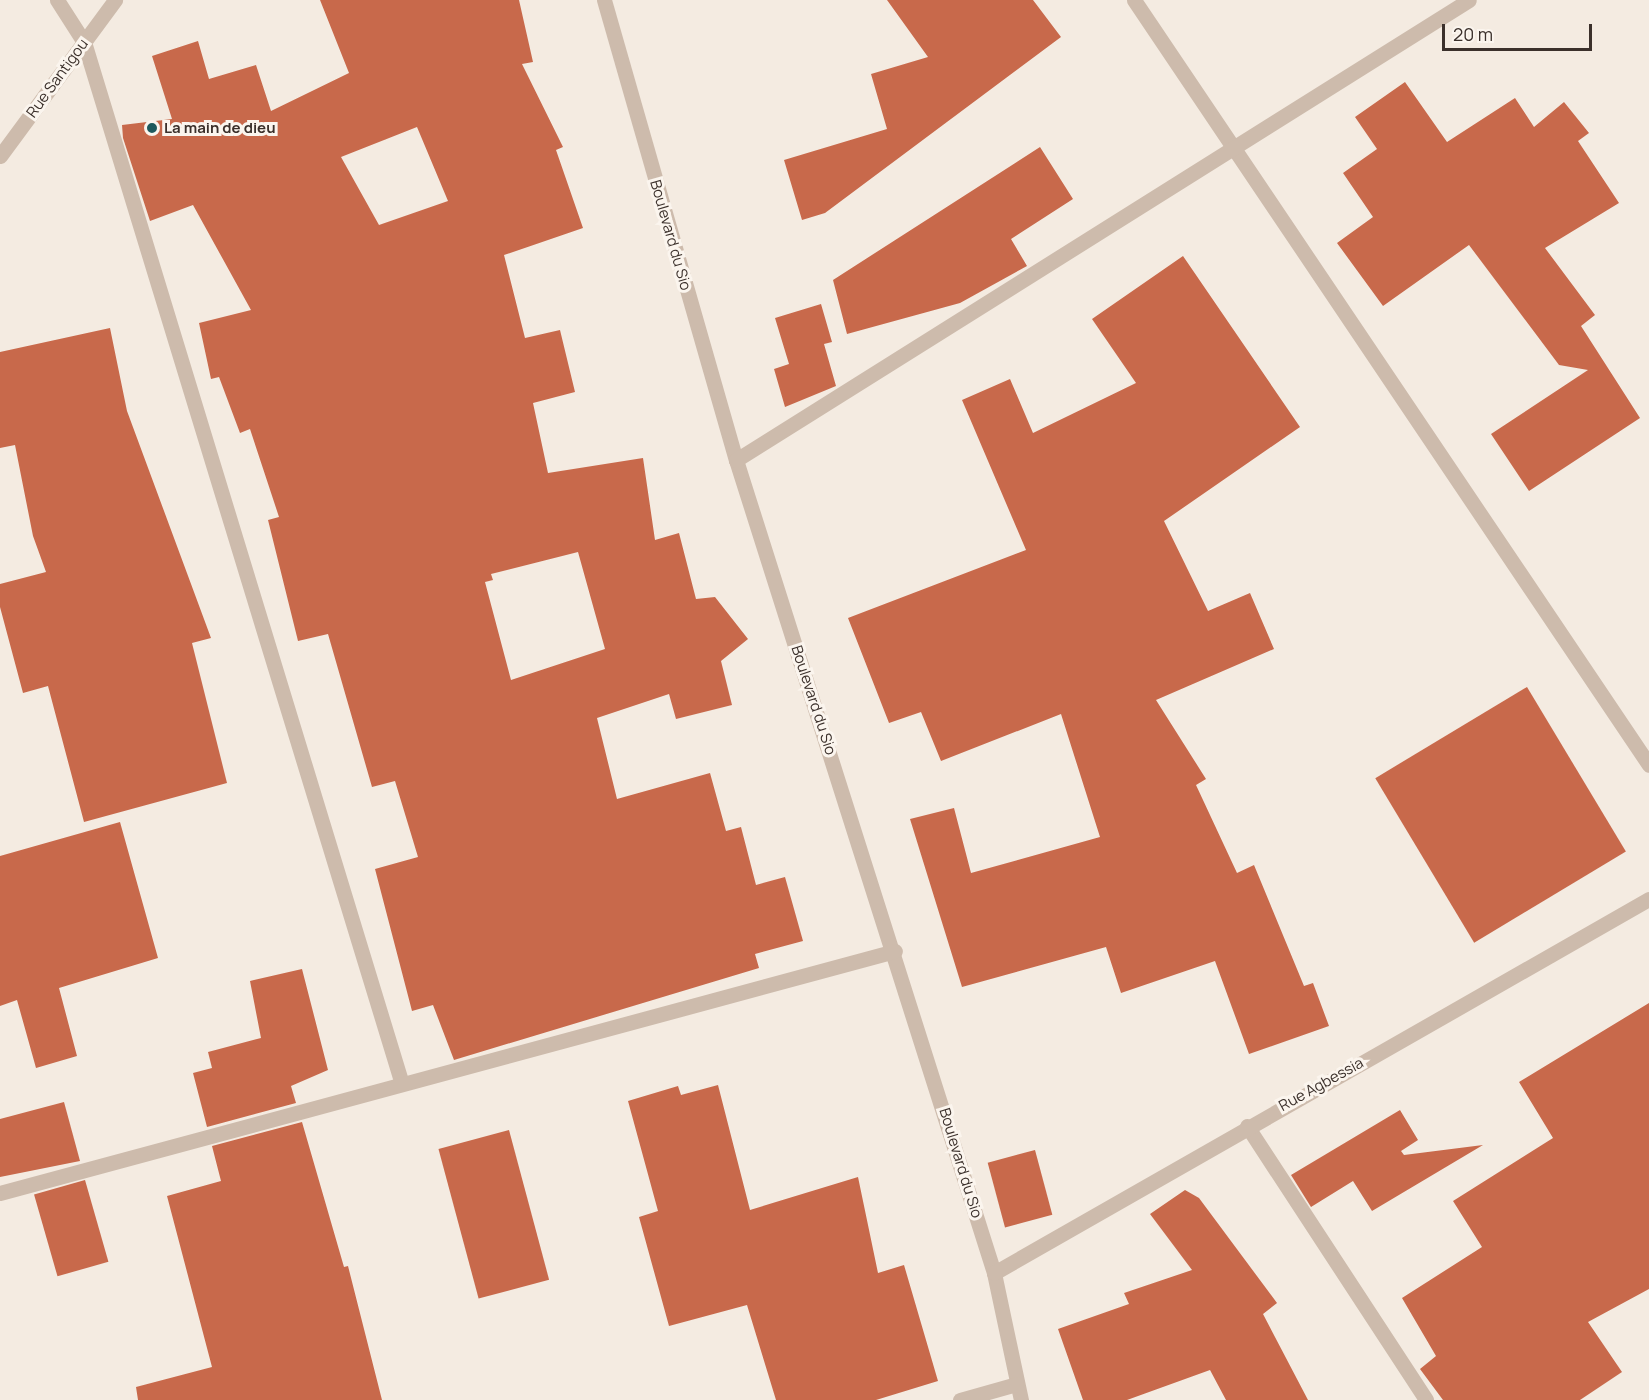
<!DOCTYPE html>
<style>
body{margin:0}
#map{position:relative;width:1649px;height:1400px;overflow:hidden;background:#f4ebe1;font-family:Manrope,sans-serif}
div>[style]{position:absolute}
.building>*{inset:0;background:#c8694b;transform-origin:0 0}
.street>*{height:15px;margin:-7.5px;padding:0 7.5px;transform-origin:7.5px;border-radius:7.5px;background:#cdbbac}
.dots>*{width:16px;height:16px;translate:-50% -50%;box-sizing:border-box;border:3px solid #fbf5ee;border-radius:50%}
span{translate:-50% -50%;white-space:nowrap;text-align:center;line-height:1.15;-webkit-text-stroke:6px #fbf5ee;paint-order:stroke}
.street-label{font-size:15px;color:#3b302b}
.poi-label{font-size:15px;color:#3b302b;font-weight:700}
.left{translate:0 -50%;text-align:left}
.scale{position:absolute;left:1442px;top:24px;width:150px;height:27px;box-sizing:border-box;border:3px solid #3b302b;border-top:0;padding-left:8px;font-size:18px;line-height:21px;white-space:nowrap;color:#3b302b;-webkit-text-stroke:4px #fbf5ee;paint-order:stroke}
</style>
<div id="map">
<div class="building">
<i style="clip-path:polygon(evenodd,320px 0,519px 0,533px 62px,522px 64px,563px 147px,556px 150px,583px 228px,504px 255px,525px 338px,560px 330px,575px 392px,533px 403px,548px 473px,643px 458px,655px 540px,679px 533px,696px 599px,715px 597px,748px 639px,721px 661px,732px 705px,676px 719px,669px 694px,597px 718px,617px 799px,710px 773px,726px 831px,741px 827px,756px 885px,785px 877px,803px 941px,755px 954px,759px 968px,454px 1060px,433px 1005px,412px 1011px,375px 869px,418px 857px,395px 781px,372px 787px,328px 634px,298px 641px,268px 520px,279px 517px,250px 429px,240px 433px,219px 377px,211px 379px,199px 323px,251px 310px,193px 205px,150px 221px,123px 138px,122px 125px,172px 119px,152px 56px,198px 41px,209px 79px,256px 65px,271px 111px,349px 73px,320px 0,417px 127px,448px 201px,379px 225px,341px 157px,417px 127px,320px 0,578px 552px,605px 649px,511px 680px,485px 582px,493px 580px,491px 574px,578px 552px)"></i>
<i style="clip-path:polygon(887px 0,1033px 0,1061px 37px,825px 213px,802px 220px,784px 160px,887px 129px,871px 74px,928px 57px)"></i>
<i style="clip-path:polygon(1405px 82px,1447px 142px,1515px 98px,1534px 127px,1564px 102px,1589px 133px,1578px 141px,1619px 203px,1545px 248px,1595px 315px,1581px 326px,1640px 418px,1529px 491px,1491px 434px,1588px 370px,1559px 365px,1469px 245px,1383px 306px,1337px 243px,1373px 217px,1343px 173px,1377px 149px,1355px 117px)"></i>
<i style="clip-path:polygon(1040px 147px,1073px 199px,1011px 239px,1027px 266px,960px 303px,847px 334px,833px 280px)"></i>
<i style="clip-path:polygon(1183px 256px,1300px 427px,1164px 521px,1208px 611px,1250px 593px,1274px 649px,1156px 700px,1206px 779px,1196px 785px,1237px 873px,1254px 865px,1304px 986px,1313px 983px,1329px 1026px,1249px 1054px,1215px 961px,1121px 993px,1106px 947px,962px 987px,910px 819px,954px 808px,971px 873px,1100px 837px,1061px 714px,941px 761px,921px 712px,889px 723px,848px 618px,1026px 550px,962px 400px,1010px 379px,1033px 433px,1136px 383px,1092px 319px)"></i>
<i style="clip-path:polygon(821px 304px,832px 342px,824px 344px,836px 386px,785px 407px,774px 369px,789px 364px,775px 318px)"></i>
<i style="clip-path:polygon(110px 328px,127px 411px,211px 638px,192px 643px,227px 783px,84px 822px,48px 686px,23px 693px,0 607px,0 584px,46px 572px,33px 536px,15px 445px,0 448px,0 352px)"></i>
<i style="left:1527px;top:687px;width:192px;height:177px;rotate:59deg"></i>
<i style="clip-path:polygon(120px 822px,158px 958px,59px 988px,77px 1056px,36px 1068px,17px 1000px,0 1006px,0 856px)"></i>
<i style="clip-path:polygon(302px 969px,328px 1070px,291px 1086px,296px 1103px,207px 1127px,193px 1073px,212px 1068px,208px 1052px,261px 1038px,250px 981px)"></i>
<i style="clip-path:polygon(1649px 1003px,1649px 1289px,1588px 1322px,1622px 1372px,1580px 1400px,1443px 1400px,1420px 1369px,1436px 1356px,1402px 1298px,1482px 1247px,1453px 1201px,1553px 1138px,1519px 1082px)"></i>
<i style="clip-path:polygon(718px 1085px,750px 1210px,858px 1177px,878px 1273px,904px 1265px,938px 1381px,876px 1400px,776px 1400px,747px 1305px,669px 1326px,639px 1217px,658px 1211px,628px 1101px,678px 1086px,681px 1095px)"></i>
<i style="clip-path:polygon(64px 1102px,80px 1161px,0 1177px,0 1119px)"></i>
<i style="clip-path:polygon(1400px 1110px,1418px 1140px,1401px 1151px,1404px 1155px,1483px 1145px,1372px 1211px,1353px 1181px,1311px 1207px,1291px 1175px)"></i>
<i style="clip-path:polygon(302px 1122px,344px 1267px,348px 1266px,382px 1400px,138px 1400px,136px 1387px,212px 1367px,167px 1196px,221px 1181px,212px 1146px)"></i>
<i style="left:509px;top:1130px;width:155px;height:73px;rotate:75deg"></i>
<i style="left:1035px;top:1150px;width:67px;height:49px;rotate:75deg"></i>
<i style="left:85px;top:1180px;width:85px;height:53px;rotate:74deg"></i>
<i style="clip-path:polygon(1185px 1190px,1199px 1198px,1277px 1303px,1263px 1314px,1308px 1400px,1226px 1400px,1210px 1370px,1127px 1400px,1083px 1400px,1058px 1329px,1129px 1304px,1124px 1293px,1192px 1270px,1150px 1214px)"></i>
</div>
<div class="street">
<i style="left:57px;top:0;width:50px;rotate:57.3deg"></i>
<i style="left:84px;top:42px;width:1086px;rotate:73.03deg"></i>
<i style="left:604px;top:0;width:479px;rotate:74deg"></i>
<i style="left:736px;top:460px;width:853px;rotate:72.39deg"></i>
<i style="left:994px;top:1273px;width:130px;rotate:78deg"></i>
<i style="left:1134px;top:0;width:922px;rotate:56.05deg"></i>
<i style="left:0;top:156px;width:194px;rotate:-53.6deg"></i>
<i style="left:736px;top:460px;width:865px;rotate:-32.11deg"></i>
<i style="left:1247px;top:1126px;width:327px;rotate:56.8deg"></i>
<i style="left:0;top:1193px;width:927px;rotate:-15.13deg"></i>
<i style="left:994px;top:1273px;width:754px;rotate:-29.73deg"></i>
<i style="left:960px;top:1400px;width:58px;rotate:-15.9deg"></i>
</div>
<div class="dots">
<i style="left:152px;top:128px;background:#1f5a5e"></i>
</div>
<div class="street-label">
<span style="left:57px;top:78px;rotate:-54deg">Rue Santigou</span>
<span style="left:671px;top:235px;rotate:74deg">Boulevard du Sio</span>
<span style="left:814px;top:700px;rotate:72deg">Boulevard du Sio</span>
<span style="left:1321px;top:1084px;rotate:-29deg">Rue Agbessia</span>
<span style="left:961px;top:1163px;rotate:73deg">Boulevard du Sio</span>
</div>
<div class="poi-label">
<span class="left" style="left:164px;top:128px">La main de dieu</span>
</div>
<div class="scale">20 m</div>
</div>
